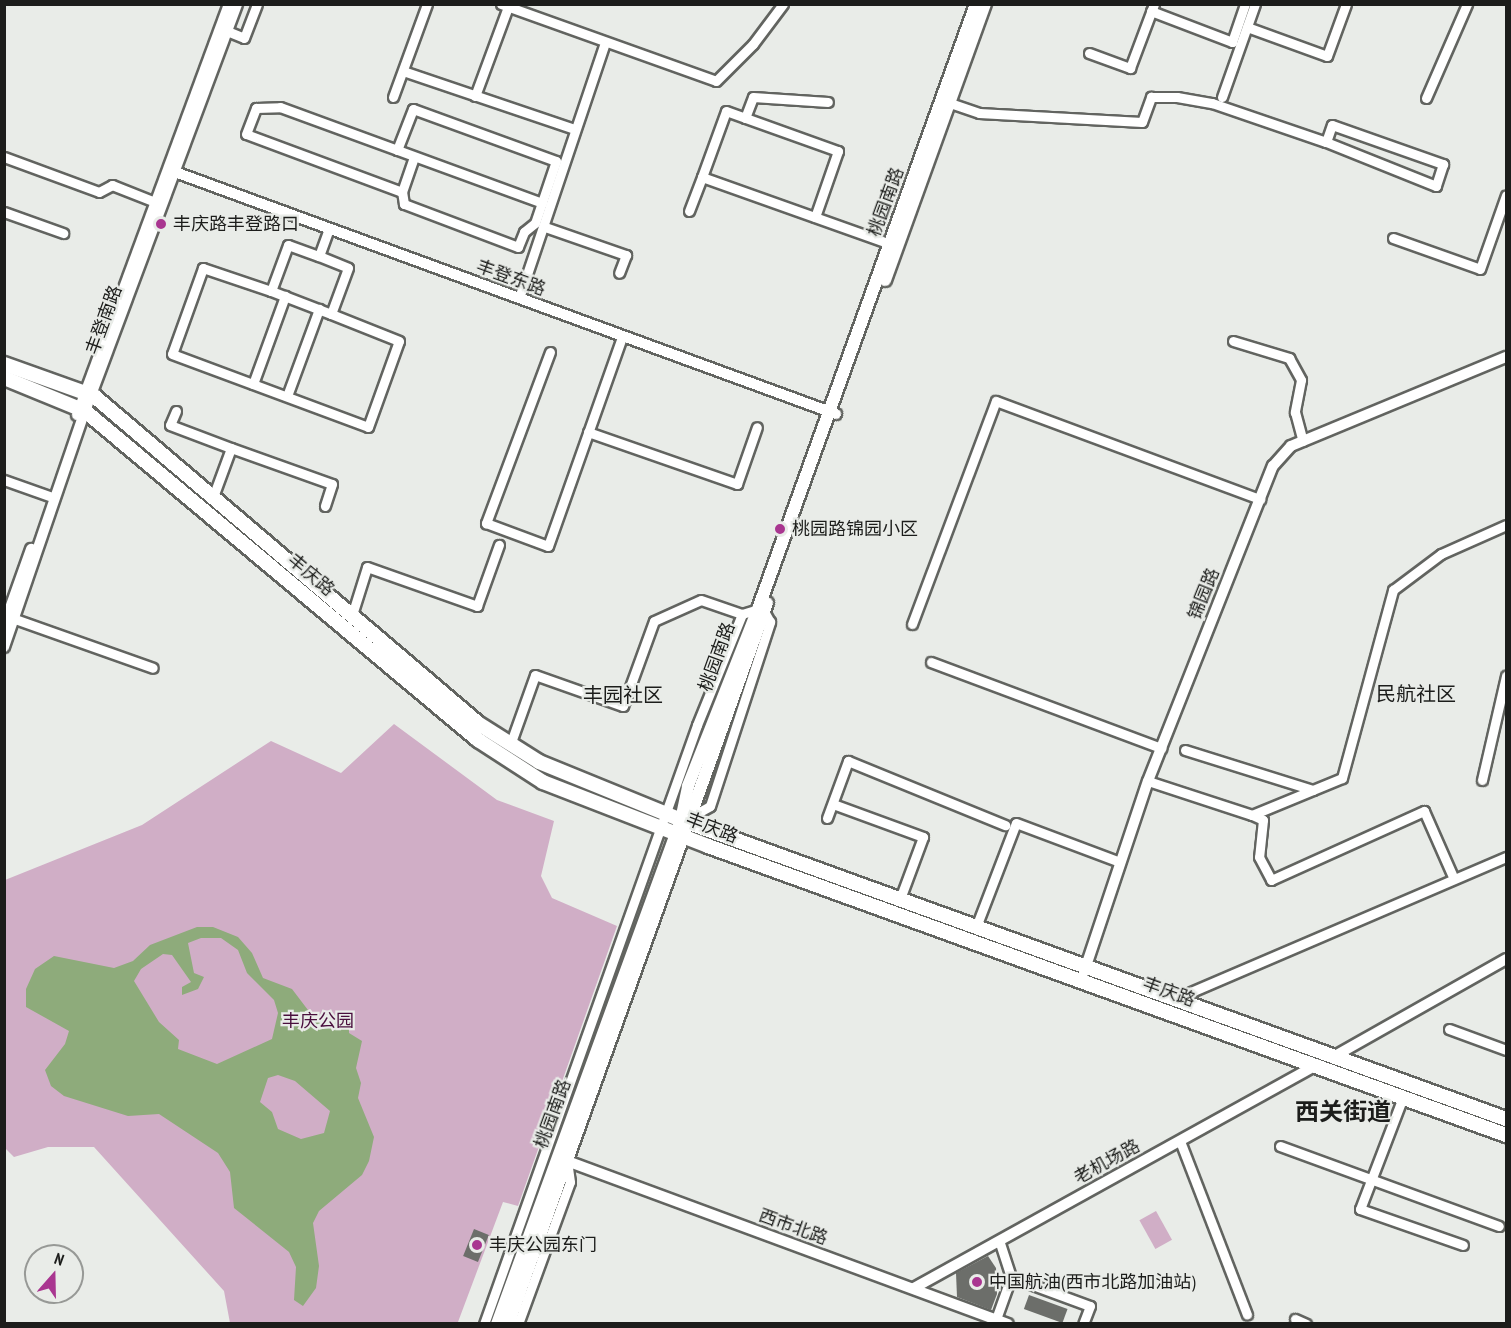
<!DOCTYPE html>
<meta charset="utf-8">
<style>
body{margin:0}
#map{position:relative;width:1511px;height:1328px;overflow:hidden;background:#e9ece8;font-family:"PT Sans Narrow","Noto Sans SC",sans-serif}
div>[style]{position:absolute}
.green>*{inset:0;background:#d0aec6;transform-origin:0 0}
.water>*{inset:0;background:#8eab7b}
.building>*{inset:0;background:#6c6e6a;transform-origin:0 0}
.roads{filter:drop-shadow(2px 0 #626460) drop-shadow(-2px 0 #626460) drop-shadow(0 2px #626460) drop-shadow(0 -2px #626460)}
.minor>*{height:9px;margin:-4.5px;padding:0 4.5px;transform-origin:4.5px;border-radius:4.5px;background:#fff}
.tertiary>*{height:10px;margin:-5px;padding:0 5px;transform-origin:5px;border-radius:5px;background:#fff}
.secondary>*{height:12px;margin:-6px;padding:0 6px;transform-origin:6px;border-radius:6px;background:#fff}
.primary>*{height:14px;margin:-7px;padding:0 7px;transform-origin:7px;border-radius:7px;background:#fff}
.dots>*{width:16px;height:16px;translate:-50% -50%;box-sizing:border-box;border:3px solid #e9ece8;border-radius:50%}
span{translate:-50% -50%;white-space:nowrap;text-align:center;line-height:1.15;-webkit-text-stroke:4.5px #e9ece8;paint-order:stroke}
.street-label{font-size:18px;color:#1c1d1b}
.poi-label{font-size:18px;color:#1c1d1b}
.left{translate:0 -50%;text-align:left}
.park-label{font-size:18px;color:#490e3d}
.neighbourhood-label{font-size:20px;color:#1c1d1b}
.district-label{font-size:24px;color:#1c1d1b;font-weight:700}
.frame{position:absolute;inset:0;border:6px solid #1c1d1b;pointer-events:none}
.north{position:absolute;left:24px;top:1244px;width:60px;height:60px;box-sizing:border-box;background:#e9ece8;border:2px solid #979996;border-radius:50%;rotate:20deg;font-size:16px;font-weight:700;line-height:24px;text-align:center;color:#1c1d1b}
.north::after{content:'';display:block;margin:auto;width:21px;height:27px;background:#a93690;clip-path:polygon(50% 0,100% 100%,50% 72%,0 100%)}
</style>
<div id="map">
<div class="green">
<i style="clip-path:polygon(394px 724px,497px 800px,554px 821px,541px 876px,552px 898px,617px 926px,518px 1206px,503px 1202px,458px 1322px,462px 1323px,230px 1323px,224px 1291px,94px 1147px,48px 1147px,14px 1157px,5px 1148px,5px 880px,142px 825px,271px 741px,341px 773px)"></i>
<i style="left:1156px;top:1211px;width:33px;height:19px;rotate:61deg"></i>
</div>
<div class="water">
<i style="clip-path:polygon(evenodd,197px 927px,213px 927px,238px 937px,252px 953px,263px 978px,292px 989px,311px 1014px,349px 1017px,349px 1033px,362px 1041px,356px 1068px,361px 1083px,358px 1098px,374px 1137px,369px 1161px,362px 1175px,319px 1211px,313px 1223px,319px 1266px,316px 1288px,303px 1306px,294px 1300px,296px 1267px,289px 1252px,234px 1208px,230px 1172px,218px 1153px,159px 1114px,128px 1116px,64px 1096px,51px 1086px,45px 1070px,65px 1044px,69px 1031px,26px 1007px,26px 989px,35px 969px,54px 956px,114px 968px,133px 961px,150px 945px,197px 927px,201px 938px,221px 938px,238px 950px,247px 973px,274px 1000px,278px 1013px,272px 1039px,217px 1064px,178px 1049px,179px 1040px,159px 1022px,134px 981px,141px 969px,163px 954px,172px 955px,191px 982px,182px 987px,182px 995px,198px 989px,204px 977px,194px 973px,188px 943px,201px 938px,197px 927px,278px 1075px,295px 1081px,330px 1111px,324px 1133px,301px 1139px,278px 1129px,272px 1112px,260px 1102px,268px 1078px,278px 1075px)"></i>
</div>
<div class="building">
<i style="left:474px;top:1229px;width:16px;height:29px;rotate:22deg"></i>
<i style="clip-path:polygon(988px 1256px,996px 1268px,997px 1294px,991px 1310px,957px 1297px,956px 1273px)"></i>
<i style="left:1029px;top:1295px;width:41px;height:15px;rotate:20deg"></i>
</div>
<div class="roads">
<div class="minor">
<i style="left:501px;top:4px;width:228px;rotate:19.7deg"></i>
<i style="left:716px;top:81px;width:52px;rotate:-45deg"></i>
<i style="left:753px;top:44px;width:50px;rotate:-53.1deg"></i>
<i style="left:1151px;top:11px;width:87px;rotate:20.9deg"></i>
<i style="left:1232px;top:42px;width:40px;rotate:-71.1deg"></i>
<i style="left:1247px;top:27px;width:85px;rotate:19.9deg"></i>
<i style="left:1327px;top:56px;width:55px;rotate:-69.9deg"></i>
<i style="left:227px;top:31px;width:18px;rotate:22deg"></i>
<i style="left:244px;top:38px;width:36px;rotate:-69deg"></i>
<i style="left:1089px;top:53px;width:44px;rotate:20.1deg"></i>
<i style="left:1130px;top:68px;width:68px;rotate:-69.4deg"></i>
<i style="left:403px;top:71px;width:181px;rotate:18.7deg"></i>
<i style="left:475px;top:96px;width:95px;rotate:-69.7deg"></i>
<i style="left:393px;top:97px;width:99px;rotate:-69.9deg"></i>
<i style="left:1222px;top:97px;width:99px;rotate:-70.5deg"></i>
<i style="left:1426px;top:98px;width:103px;rotate:-66.4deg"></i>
<i style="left:950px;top:103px;width:31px;rotate:19deg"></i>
<i style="left:979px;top:113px;width:163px;rotate:3.2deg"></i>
<i style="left:1142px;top:122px;width:27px;rotate:-70deg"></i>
<i style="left:1151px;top:97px;width:26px"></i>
<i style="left:1177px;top:97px;width:36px;rotate:10deg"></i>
<i style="left:1212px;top:103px;width:120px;rotate:18.9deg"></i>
<i style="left:1326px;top:142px;width:18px;rotate:-71deg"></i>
<i style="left:1332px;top:125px;width:118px;rotate:19.4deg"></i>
<i style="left:1443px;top:164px;width:23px;rotate:108deg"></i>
<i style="left:1436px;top:186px;width:118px;rotate:-158.2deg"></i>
<i style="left:745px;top:118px;width:22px;rotate:-69deg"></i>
<i style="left:753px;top:97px;width:75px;rotate:3.8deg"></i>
<i style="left:397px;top:150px;width:44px;rotate:-68.7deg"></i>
<i style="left:413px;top:109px;width:152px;rotate:20deg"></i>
<i style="left:556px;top:161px;width:65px;rotate:108.7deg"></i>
<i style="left:535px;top:223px;width:14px;rotate:141deg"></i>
<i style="left:524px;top:232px;width:16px;rotate:112deg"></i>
<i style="left:518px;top:247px;width:122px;rotate:-159.3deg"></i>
<i style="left:404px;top:204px;width:12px;rotate:-99deg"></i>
<i style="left:4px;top:157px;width:101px;rotate:20.2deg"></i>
<i style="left:99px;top:192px;width:15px;rotate:-28deg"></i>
<i style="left:112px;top:185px;width:46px;rotate:21.6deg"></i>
<i style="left:414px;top:157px;width:37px;rotate:109deg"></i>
<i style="left:402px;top:192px;width:166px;rotate:-159.6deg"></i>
<i style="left:246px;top:134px;width:28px;rotate:-69deg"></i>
<i style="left:256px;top:108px;width:24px;rotate:-2deg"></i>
<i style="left:280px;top:107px;width:279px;rotate:20.1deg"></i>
<i style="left:702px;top:177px;width:70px;rotate:-70deg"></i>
<i style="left:726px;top:111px;width:119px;rotate:19.7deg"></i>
<i style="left:838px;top:151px;width:70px;rotate:109.2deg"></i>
<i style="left:689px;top:211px;width:36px;rotate:-69deg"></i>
<i style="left:702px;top:177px;width:200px;rotate:19.6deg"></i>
<i style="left:4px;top:212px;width:63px;rotate:19.6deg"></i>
<i style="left:545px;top:227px;width:86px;rotate:19.1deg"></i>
<i style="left:626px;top:255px;width:19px;rotate:111deg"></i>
<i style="left:1393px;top:238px;width:92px;rotate:19.6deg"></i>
<i style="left:1480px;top:269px;width:78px;rotate:-70.6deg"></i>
<i style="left:319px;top:256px;width:31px;rotate:22deg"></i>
<i style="left:348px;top:268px;width:49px;rotate:110.3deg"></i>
<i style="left:331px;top:314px;width:64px;rotate:-159deg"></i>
<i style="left:271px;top:291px;width:49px;rotate:-69.7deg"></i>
<i style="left:288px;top:245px;width:33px;rotate:20deg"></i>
<i style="left:319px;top:256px;width:29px;rotate:-70deg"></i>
<i style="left:271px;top:291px;width:72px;rotate:-161.3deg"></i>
<i style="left:203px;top:268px;width:91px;rotate:109.8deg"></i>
<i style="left:172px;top:354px;width:209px;rotate:20.4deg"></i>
<i style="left:368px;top:427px;width:91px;rotate:-70.2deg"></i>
<i style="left:399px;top:341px;width:73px;rotate:-158.3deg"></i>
<i style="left:519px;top:298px;width:267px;rotate:-71.4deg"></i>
<i style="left:1233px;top:341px;width:59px;rotate:16.9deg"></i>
<i style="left:1289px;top:358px;width:25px;rotate:61deg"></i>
<i style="left:1301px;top:380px;width:33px;rotate:101deg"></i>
<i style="left:1295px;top:412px;width:30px;rotate:75deg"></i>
<i style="left:550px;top:352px;width:183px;rotate:110.5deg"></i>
<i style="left:486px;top:523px;width:66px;rotate:20.4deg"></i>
<i style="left:548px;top:546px;width:222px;rotate:-70.5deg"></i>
<i style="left:253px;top:384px;width:94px;rotate:-70deg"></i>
<i style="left:287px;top:396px;width:93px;rotate:-69.8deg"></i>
<i style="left:176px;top:411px;width:15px;rotate:113deg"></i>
<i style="left:170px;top:425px;width:65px;rotate:20.7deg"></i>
<i style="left:588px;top:432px;width:158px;rotate:19.2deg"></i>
<i style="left:737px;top:484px;width:60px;rotate:-70.7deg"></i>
<i style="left:4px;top:480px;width:48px;rotate:19.6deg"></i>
<i style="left:213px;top:497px;width:52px;rotate:-69.8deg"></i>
<i style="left:231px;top:448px;width:107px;rotate:19.6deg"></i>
<i style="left:332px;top:484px;width:23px;rotate:108deg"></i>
<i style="left:352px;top:615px;width:50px;rotate:-72.6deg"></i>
<i style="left:367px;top:567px;width:117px;rotate:19.5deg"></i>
<i style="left:477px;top:606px;width:65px;rotate:-70.2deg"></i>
<i style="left:15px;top:619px;width:146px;rotate:19.5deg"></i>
<i style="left:912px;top:624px;width:238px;rotate:-69.4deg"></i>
<i style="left:996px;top:401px;width:282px;rotate:20.4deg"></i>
<i style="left:931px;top:662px;width:246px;rotate:20.5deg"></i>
<i style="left:510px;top:745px;width:74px;rotate:-70.3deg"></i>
<i style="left:535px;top:675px;width:93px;rotate:19.4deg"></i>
<i style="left:623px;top:706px;width:90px;rotate:-70deg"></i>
<i style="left:654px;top:621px;width:51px;rotate:-24.1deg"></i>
<i style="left:701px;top:600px;width:43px;rotate:18.9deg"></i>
<i style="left:1185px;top:750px;width:134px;rotate:17.4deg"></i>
<i style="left:1482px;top:780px;width:107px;rotate:-77deg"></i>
<i style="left:1148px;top:781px;width:109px;rotate:18.1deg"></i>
<i style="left:1252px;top:815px;width:97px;rotate:-22.3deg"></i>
<i style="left:1342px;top:778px;width:195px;rotate:-74.8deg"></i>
<i style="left:1393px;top:590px;width:60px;rotate:-36.9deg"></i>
<i style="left:1441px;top:554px;width:71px;rotate:-24deg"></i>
<i style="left:833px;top:804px;width:96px;rotate:20.1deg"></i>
<i style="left:923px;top:837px;width:66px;rotate:110.4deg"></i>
<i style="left:694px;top:815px;width:18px;rotate:-29deg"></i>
<i style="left:710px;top:806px;width:194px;rotate:-71.9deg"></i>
<i style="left:770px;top:622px;width:13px;rotate:-119deg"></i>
<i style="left:1252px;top:815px;width:12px;rotate:24deg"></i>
<i style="left:1263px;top:820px;width:37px;rotate:96deg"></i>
<i style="left:1259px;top:857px;width:26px;rotate:62deg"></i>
<i style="left:1271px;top:880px;width:168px;rotate:-24.3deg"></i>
<i style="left:1424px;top:811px;width:74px;rotate:66.2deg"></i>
<i style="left:827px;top:818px;width:61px;rotate:-69.8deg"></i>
<i style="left:848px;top:761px;width:170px;rotate:22.2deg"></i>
<i style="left:976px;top:927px;width:111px;rotate:-69deg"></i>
<i style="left:1016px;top:823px;width:111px;rotate:20.6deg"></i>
<i style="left:1183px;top:1001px;width:12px;rotate:-48deg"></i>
<i style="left:1191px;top:992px;width:343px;rotate:-23.2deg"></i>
<i style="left:1449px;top:1029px;width:61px;rotate:20.2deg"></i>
<i style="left:1403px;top:1097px;width:120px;rotate:111deg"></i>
<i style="left:1360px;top:1209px;width:109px;rotate:19.3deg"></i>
<i style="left:1180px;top:1141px;width:186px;rotate:68.9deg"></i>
<i style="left:1280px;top:1146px;width:233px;rotate:20.1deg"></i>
<i style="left:1011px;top:1277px;width:84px;rotate:20.2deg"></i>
<i style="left:1090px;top:1306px;width:19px;rotate:111deg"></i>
<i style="left:996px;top:1319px;width:45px;rotate:-70.3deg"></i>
<i style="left:1011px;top:1277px;width:38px;rotate:-108deg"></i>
<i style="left:1295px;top:1319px;width:12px;rotate:24deg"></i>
<i style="left:484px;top:1324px;width:636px;rotate:-70.42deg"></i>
<i style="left:697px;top:725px;width:120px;rotate:-67.9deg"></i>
<i style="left:742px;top:614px;width:17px;rotate:-17deg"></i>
<i style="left:518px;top:1324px;width:151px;rotate:-69.9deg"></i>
<i style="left:570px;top:1182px;width:21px;rotate:-98deg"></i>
</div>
<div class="tertiary">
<i style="left:175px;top:172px;width:704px;rotate:20.11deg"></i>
<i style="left:77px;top:415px;width:438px;rotate:-69.7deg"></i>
<i style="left:4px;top:625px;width:81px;rotate:-70.4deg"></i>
<i style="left:4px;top:647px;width:250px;rotate:-71.1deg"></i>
<i style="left:85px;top:411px;width:434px;rotate:-69.5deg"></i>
<i style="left:1084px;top:972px;width:201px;rotate:-71.5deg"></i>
<i style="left:1148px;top:781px;width:339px;rotate:-68.4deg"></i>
<i style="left:1273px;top:466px;width:27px;rotate:-48deg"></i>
<i style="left:1291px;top:446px;width:233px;rotate:-22.5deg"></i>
<i style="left:1333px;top:1057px;width:199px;rotate:-29.5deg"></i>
<i style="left:567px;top:1161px;width:470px;rotate:20.3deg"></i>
<i style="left:914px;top:1288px;width:461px;rotate:-29deg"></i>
</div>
<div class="secondary">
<i style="left:885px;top:280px;width:294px;rotate:-70.1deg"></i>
<i style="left:497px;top:1324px;width:537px;rotate:-69.94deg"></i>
<i style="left:681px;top:820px;width:35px;rotate:-78deg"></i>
<i style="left:688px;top:786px;width:190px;rotate:-68.4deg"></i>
<i style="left:758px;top:609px;width:643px;rotate:-70.18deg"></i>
<i style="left:508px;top:1324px;width:766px;rotate:-70.24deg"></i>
</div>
<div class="primary">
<i style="left:4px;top:364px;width:96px;rotate:19.6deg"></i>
<i style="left:94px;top:396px;width:506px;rotate:40.43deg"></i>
<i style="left:479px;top:724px;width:71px;rotate:32.3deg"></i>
<i style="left:539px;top:762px;width:153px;rotate:22.2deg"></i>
<i style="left:681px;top:820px;width:878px;rotate:19.92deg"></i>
<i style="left:4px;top:378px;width:87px;rotate:22.2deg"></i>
<i style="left:85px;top:411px;width:513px;rotate:39.93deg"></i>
<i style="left:478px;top:740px;width:77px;rotate:32.9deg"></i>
<i style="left:543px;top:782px;width:177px;rotate:21.2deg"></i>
<i style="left:708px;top:846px;width:849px;rotate:19.91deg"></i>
</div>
</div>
<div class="dots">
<i style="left:161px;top:224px;background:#a93690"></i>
<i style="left:780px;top:529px;background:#a93690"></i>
<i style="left:477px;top:1245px;background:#a93690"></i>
<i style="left:977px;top:1282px;background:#a93690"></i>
</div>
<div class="street-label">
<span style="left:886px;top:202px;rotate:-70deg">桃园南路</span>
<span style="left:511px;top:278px;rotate:20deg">丰登东路</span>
<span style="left:104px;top:320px;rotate:-70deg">丰登南路</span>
<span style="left:311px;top:575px;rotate:40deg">丰庆路</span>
<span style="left:1204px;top:594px;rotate:-68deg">锦园路</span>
<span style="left:717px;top:657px;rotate:-70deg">桃园南路</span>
<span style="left:712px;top:828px;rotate:21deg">丰庆路</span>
<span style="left:1169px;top:992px;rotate:20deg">丰庆路</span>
<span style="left:553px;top:1114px;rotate:-70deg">桃园南路</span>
<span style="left:1107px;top:1162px;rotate:-29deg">老机场路</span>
<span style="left:793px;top:1227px;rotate:20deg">西市北路</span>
</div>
<div class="poi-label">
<span class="left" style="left:173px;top:224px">丰庆路丰登路口</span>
<span class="left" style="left:792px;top:529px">桃园路锦园小区</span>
<span class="left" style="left:489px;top:1245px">丰庆公园东门</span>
<span class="left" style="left:989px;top:1282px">中国航油(西市北路加油站)</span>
</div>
<div class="park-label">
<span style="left:318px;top:1021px">丰庆公园</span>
</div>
<div class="neighbourhood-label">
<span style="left:1416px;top:694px">民航社区</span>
<span style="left:623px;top:695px">丰园社区</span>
</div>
<div class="district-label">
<span style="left:1343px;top:1112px">西关街道</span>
</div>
<div class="frame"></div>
<div class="north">N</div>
</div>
